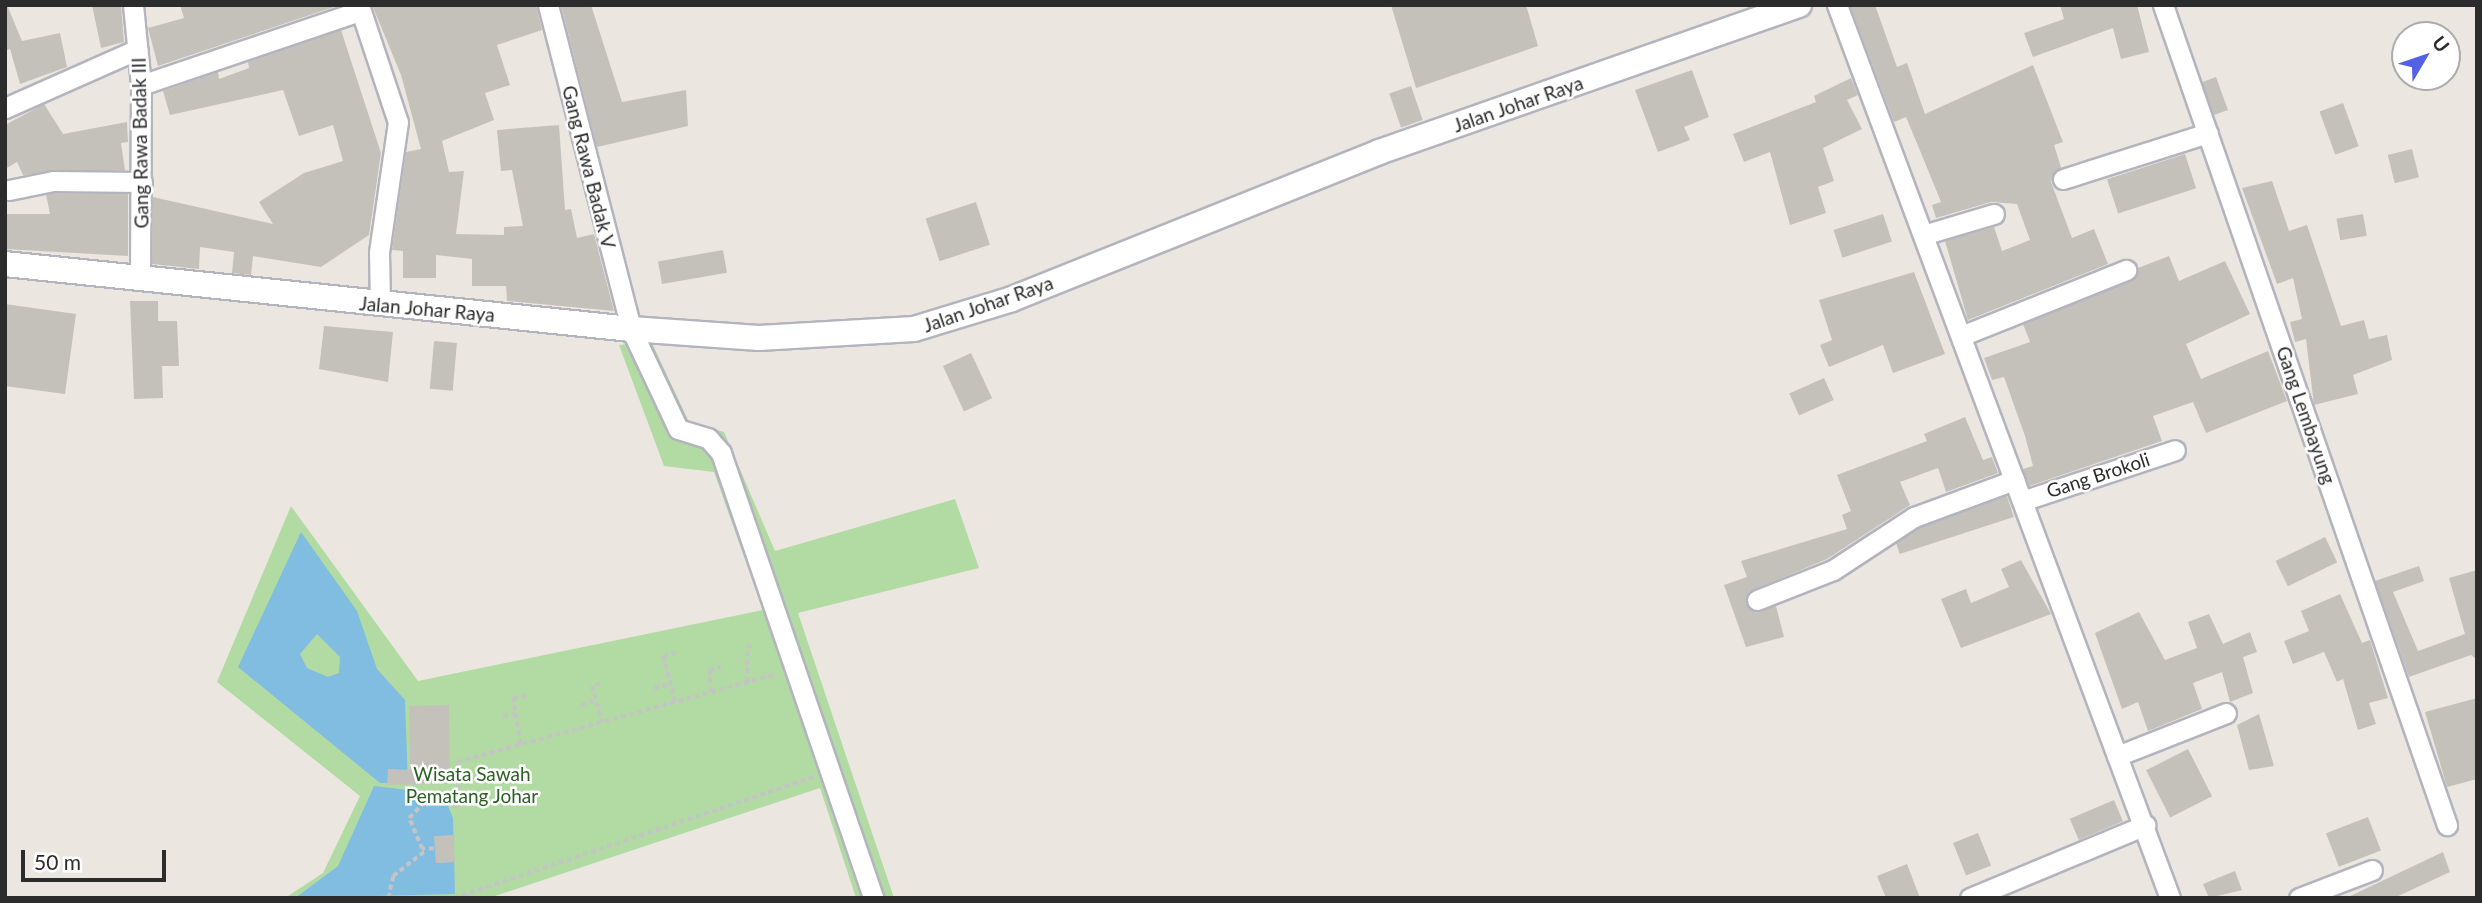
<!DOCTYPE html>
<style>
body{margin:0}
#map{position:relative;width:2482px;height:903px;overflow:hidden;background:#ebe7e0;font-family:Lato,sans-serif}
div>[style]{position:absolute}
.green>*{inset:0;background:#b1dba3}
.water>*{inset:0;background:#80bde0}
.building>*{inset:0;background:#c4c1bb;transform-origin:0 0}
.path>*{height:3.5px;margin-top:-1.75px;transform-origin:0;background:repeating-linear-gradient(90deg,#c4c4c4 0 5px,transparent 0 8.5px)}
.roads{filter:drop-shadow(2px 0 #b3b4be) drop-shadow(-2px 0 #b3b4be) drop-shadow(0 2px #b3b4be) drop-shadow(0 -2px #b3b4be)}
.minor>*{height:19px;margin:-9.5px;padding:0 9.5px;transform-origin:9.5px;border-radius:9.5px;background:#fff}
.tertiary>*{height:24px;margin:-12px;padding:0 12px;transform-origin:12px;border-radius:12px;background:#fff}
span{translate:-50% -50%;white-space:nowrap;text-align:center;line-height:1.15;-webkit-text-stroke:5px #fff;paint-order:stroke}
.street-label{font-size:19px;color:#2c2c2c}
.park-label{font-size:19px;color:#2b6024}
.frame{position:absolute;inset:0;border:7px solid #2c2c2c;pointer-events:none}
.north{position:absolute;left:2391px;top:21px;width:70px;height:70px;box-sizing:border-box;background:#fff;border:2px solid #ababab;border-radius:50%;rotate:51deg;font-size:19px;font-weight:700;line-height:28px;text-align:center;color:#2c2c2c}
.north::after{content:'';display:block;margin:auto;width:24px;height:32px;background:#5461e4;clip-path:polygon(50% 0,100% 100%,50% 72%,0 100%)}
.scale{position:absolute;left:21px;top:850px;width:145px;height:32px;box-sizing:border-box;border:4px solid #2c2c2c;border-top:0;padding-left:9px;font-size:21px;line-height:24px;white-space:nowrap;color:#2c2c2c;-webkit-text-stroke:5px #fff;paint-order:stroke}
</style>
<div id="map">
<div class="green">
<i style="clip-path:polygon(651px 341px,689px 422px,724px 432px,775px 551px,955px 499px,979px 568px,798px 613px,894px 898px,856px 898px,820px 788px,489px 898px,285px 898px,323px 873px,360px 796px,217px 682px,291px 506px,418px 681px,763px 610px,714px 472px,664px 466px,619px 345px)"></i>
</div>
<div class="water">
<i style="clip-path:polygon(evenodd,301px 532px,357px 611px,377px 669px,405px 700px,408px 784px,380px 783px,238px 667px,301px 532px,317px 634px,340px 657px,339px 673px,328px 677px,307px 668px,300px 654px,317px 634px)"></i>
<i style="clip-path:polygon(374px 786px,443px 794px,453px 818px,455px 894px,295px 898px,338px 866px)"></i>
</div>
<div class="building">
<i style="clip-path:polygon(7px 5px,22px 41px,60px 33px,67px 67px,20px 84px,10px 49px,5px 51px)"></i>
<i style="clip-path:polygon(92px 5px,121px 5px,124px 42px,101px 48px)"></i>
<i style="clip-path:polygon(180px 5px,334px 5px,334px 7px,158px 66px,148px 28px,184px 18px)"></i>
<i style="clip-path:polygon(372px 5px,536px 5px,542px 30px,497px 45px,510px 85px,485px 93px,494px 120px,442px 141px,449px 172px,464px 171px,456px 234px,504px 235px,504px 227px,523px 226px,512px 170px,501px 171px,497px 130px,559px 125px,565px 210px,571px 209px,577px 238px,594px 234px,614px 311px,507px 301px,506px 286px,472px 286px,472px 259px,436px 255px,436px 278px,403px 278px,403px 251px,392px 250px,406px 152px,421px 149px,401px 75px)"></i>
<i style="clip-path:polygon(561px 5px,591px 5px,622px 102px,686px 90px,688px 126px,597px 147px)"></i>
<i style="clip-path:polygon(1391px 5px,1526px 5px,1538px 46px,1416px 88px)"></i>
<i style="clip-path:polygon(1850px 5px,1875px 5px,1897px 67px,1907px 63px,1925px 114px,2033px 65px,2063px 142px,2054px 145px,2061px 167px,2051px 182px,2072px 238px,2094px 229px,2108px 264px,1968px 320px,1945px 241px,1994px 227px,2002px 251px,2030px 240px,2017px 204px,1991px 202px,1936px 218px,1932px 205px,1941px 202px,1921px 153px,1906px 117px,1894px 122px)"></i>
<i style="clip-path:polygon(2060px 5px,2137px 5px,2149px 52px,2121px 59px,2113px 28px,2033px 57px,2024px 33px,2064px 19px)"></i>
<i style="clip-path:polygon(341px 30px,381px 153px,369px 235px,321px 267px,253px 256px,251px 275px,232px 273px,234px 252px,200px 247px,199px 269px,152px 264px,153px 197px,273px 224px,259px 202px,304px 173px,343px 161px,333px 125px,299px 136px,283px 90px,170px 115px,163px 91px,218px 72px,219px 79px,249px 68px,248px 62px)"></i>
<i style="clip-path:polygon(1692px 70px,1709px 117px,1684px 127px,1690px 140px,1658px 152px,1635px 90px)"></i>
<i style="left:2216px;top:77px;width:35px;height:15px;rotate:70deg"></i>
<i style="clip-path:polygon(1851px 78px,1858px 95px,1847px 100px,1862px 129px,1823px 148px,1834px 181px,1818px 187px,1826px 213px,1790px 225px,1770px 152px,1744px 162px,1733px 134px,1816px 102px,1814px 96px)"></i>
<i style="left:1411px;top:86px;width:36px;height:23px;rotate:71deg"></i>
<i style="left:2343px;top:103px;width:46px;height:25px;rotate:70deg"></i>
<i style="clip-path:polygon(44px 104px,63px 134px,127px 122px,128px 142px,121px 143px,125px 170px,23px 175px,17px 162px,5px 169px,5px 125px)"></i>
<i style="left:2412px;top:149px;width:29px;height:25px;rotate:76deg"></i>
<i style="left:2185px;top:154px;width:36px;height:82px;rotate:72deg"></i>
<i style="clip-path:polygon(2272px 181px,2289px 231px,2307px 225px,2341px 326px,2364px 320px,2369px 339px,2387px 335px,2392px 360px,2353px 375px,2358px 394px,2314px 405px,2306px 339px,2295px 342px,2290px 322px,2302px 319px,2293px 278px,2277px 284px,2242px 188px)"></i>
<i style="clip-path:polygon(54px 193px,128px 194px,128px 256px,5px 249px,5px 214px,50px 214px,46px 195px)"></i>
<i style="left:976px;top:202px;width:45px;height:53px;rotate:72deg"></i>
<i style="left:1883px;top:214px;width:29px;height:52px;rotate:72deg"></i>
<i style="left:2363px;top:214px;width:22px;height:27px;rotate:80deg"></i>
<i style="left:723px;top:250px;width:23px;height:66px;rotate:80deg"></i>
<i style="clip-path:polygon(2169px 256px,2179px 281px,2225px 261px,2250px 314px,2186px 344px,2201px 379px,2268px 351px,2287px 401px,2206px 433px,2193px 402px,2153px 416px,2162px 441px,2029px 486px,2023px 469px,2033px 466px,2025px 436px,2004px 377px,1992px 380px,1984px 358px,2030px 342px,2023px 324px,2131px 281px,2138px 268px)"></i>
<i style="clip-path:polygon(1914px 272px,1945px 354px,1893px 373px,1883px 345px,1829px 367px,1820px 345px,1832px 340px,1819px 300px)"></i>
<i style="clip-path:polygon(130px 301px,158px 301px,158px 321px,177px 321px,179px 366px,162px 366px,163px 398px,134px 399px)"></i>
<i style="clip-path:polygon(5px 304px,76px 314px,65px 394px,5px 386px)"></i>
<i style="clip-path:polygon(324px 326px,393px 332px,388px 382px,319px 369px)"></i>
<i style="left:434px;top:341px;width:23px;height:48px;rotate:5deg"></i>
<i style="left:971px;top:353px;width:50px;height:31px;rotate:65deg"></i>
<i style="left:1824px;top:378px;width:24px;height:38px;rotate:66deg"></i>
<i style="clip-path:polygon(1965px 417px,1983px 460px,1992px 457px,1998px 473px,1946px 492px,1938px 468px,1900px 482px,1910px 505px,1827px 559px,1748px 592px,1750px 610px,1776px 606px,1784px 637px,1746px 647px,1724px 585px,1747px 577px,1741px 561px,1847px 529px,1842px 515px,1851px 511px,1837px 475px,1927px 441px,1924px 434px)"></i>
<i style="left:2007px;top:496px;width:22px;height:120px;rotate:72deg"></i>
<i style="left:2325px;top:537px;width:28px;height:55px;rotate:64deg"></i>
<i style="clip-path:polygon(2021px 560px,2051px 614px,1961px 648px,1941px 599px,1966px 589px,1971px 603px,2009px 587px,2001px 569px)"></i>
<i style="clip-path:polygon(2419px 566px,2424px 581px,2393px 592px,2418px 651px,2465px 634px,2449px 578px,2477px 570px,2477px 660px,2471px 655px,2409px 677px,2375px 581px)"></i>
<i style="clip-path:polygon(2340px 594px,2362px 643px,2370px 640px,2388px 698px,2369px 703px,2376px 724px,2358px 730px,2343px 679px,2337px 682px,2324px 652px,2293px 664px,2284px 641px,2309px 631px,2301px 611px)"></i>
<i style="clip-path:polygon(2139px 612px,2165px 660px,2197px 648px,2188px 622px,2209px 614px,2223px 644px,2250px 632px,2257px 652px,2243px 657px,2253px 693px,2230px 702px,2222px 672px,2193px 683px,2202px 709px,2148px 731px,2138px 702px,2122px 709px,2095px 633px)"></i>
<i style="clip-path:polygon(2477px 698px,2477px 779px,2447px 787px,2425px 712px)"></i>
<i style="clip-path:polygon(449px 705px,450px 784px,387px 785px,388px 769px,410px 770px,409px 706px)"></i>
<i style="clip-path:polygon(2259px 714px,2274px 766px,2249px 770px,2237px 725px)"></i>
<i style="left:2188px;top:749px;width:53px;height:47px;rotate:63deg"></i>
<i style="left:2114px;top:800px;width:23px;height:48px;rotate:67deg"></i>
<i style="left:2368px;top:817px;width:36px;height:45px;rotate:69deg"></i>
<i style="left:1978px;top:833px;width:35px;height:27px;rotate:68deg"></i>
<i style="left:453px;top:835px;width:27px;height:19px;rotate:86deg"></i>
<i style="clip-path:polygon(2443px 852px,2450px 872px,2394px 898px,2346px 898px)"></i>
<i style="clip-path:polygon(1907px 864px,1920px 898px,1886px 898px,1877px 876px)"></i>
<i style="clip-path:polygon(2235px 871px,2242px 890px,2209px 898px,2203px 884px)"></i>
</div>
<div class="path">
<i style="left:747px;top:682px;width:35px;rotate:-90deg"></i>
<i style="left:747px;top:647px;width:9px;rotate:-18deg"></i>
<i style="left:600px;top:684px;width:8px;rotate:166deg"></i>
<i style="left:592px;top:686px;width:37px;rotate:74deg"></i>
<i style="left:654px;top:688px;width:17px;rotate:-13deg"></i>
<i style="left:711px;top:692px;width:22px;rotate:-95deg"></i>
<i style="left:709px;top:670px;width:12px;rotate:-14deg"></i>
<i style="left:675px;top:702px;width:48px;rotate:-104.6deg"></i>
<i style="left:663px;top:656px;width:17px;rotate:-13deg"></i>
<i style="left:581px;top:705px;width:16px;rotate:-18deg"></i>
<i style="left:503px;top:716px;width:12px;rotate:-9deg"></i>
<i style="left:520px;top:744px;width:47px;rotate:-98.7deg"></i>
<i style="left:513px;top:698px;width:17px;rotate:-10deg"></i>
<i style="left:434px;top:849px;width:12px;rotate:180deg"></i>
<i style="left:422px;top:849px;width:34px;rotate:-113deg"></i>
<i style="left:409px;top:818px;width:28px;rotate:-46deg"></i>
<i style="left:428px;top:798px;width:32px;rotate:16deg"></i>
<i style="left:459px;top:807px;width:45px;rotate:-92.5deg"></i>
<i style="left:457px;top:762px;width:331px;rotate:-15.4deg"></i>
<i style="left:388px;top:898px;width:23px;rotate:-77deg"></i>
<i style="left:393px;top:876px;width:41px;rotate:-38deg"></i>
<i style="left:454px;top:898px;width:380px;rotate:-18.6deg"></i>
</div>
<div class="roads">
<div class="minor">
<i style="left:133px;top:5px;width:80px;rotate:84.3deg"></i>
<i style="left:141px;top:85px;width:195px;rotate:90.3deg"></i>
<i style="left:359px;top:5px;width:123px;rotate:71.6deg"></i>
<i style="left:398px;top:122px;width:131px;rotate:98.3deg"></i>
<i style="left:379px;top:252px;width:53px;rotate:88.9deg"></i>
<i style="left:548px;top:5px;width:334px;rotate:75.6deg"></i>
<i style="left:631px;top:329px;width:110px;rotate:64.8deg"></i>
<i style="left:678px;top:429px;width:31px;rotate:17deg"></i>
<i style="left:708px;top:438px;width:20px;rotate:49deg"></i>
<i style="left:721px;top:453px;width:470px;rotate:71.1deg"></i>
<i style="left:1837px;top:5px;width:953px;rotate:69.55deg"></i>
<i style="left:2163px;top:5px;width:868px;rotate:70.9deg"></i>
<i style="left:141px;top:85px;width:230px;rotate:-18.7deg"></i>
<i style="left:5px;top:108px;width:145px;rotate:-23.9deg"></i>
<i style="left:2063px;top:179px;width:152px;rotate:-17.6deg"></i>
<i style="left:9px;top:190px;width:45px;rotate:-11.6deg"></i>
<i style="left:53px;top:181px;width:89px;rotate:0.6deg"></i>
<i style="left:1923px;top:235px;width:74px;rotate:-16.5deg"></i>
<i style="left:1961px;top:336px;width:178px;rotate:-21.8deg"></i>
<i style="left:2022px;top:501px;width:161px;rotate:-18.4deg"></i>
<i style="left:1757px;top:600px;width:82px;rotate:-21.5deg"></i>
<i style="left:1833px;top:570px;width:97px;rotate:-33.2deg"></i>
<i style="left:1914px;top:517px;width:107px;rotate:-20.3deg"></i>
<i style="left:2117px;top:756px;width:117px;rotate:-21.5deg"></i>
<i style="left:1970px;top:898px;width:190px;rotate:-22.6deg"></i>
<i style="left:2299px;top:898px;width:78px;rotate:-21deg"></i>
</div>
<div class="tertiary">
<i style="left:5px;top:264px;width:629px;rotate:5.93deg"></i>
<i style="left:631px;top:329px;width:128px;rotate:4deg"></i>
<i style="left:759px;top:338px;width:155px;rotate:-3.3deg"></i>
<i style="left:914px;top:329px;width:102px;rotate:-17deg"></i>
<i style="left:1012px;top:299px;width:395px;rotate:-21.8deg"></i>
<i style="left:1379px;top:152px;width:445px;rotate:-19.3deg"></i>
</div>
</div>
<div class="street-label">
<span style="left:1518px;top:104px;rotate:-19deg">Jalan Johar Raya</span>
<span style="left:140px;top:143px;rotate:-91deg">Gang Rawa Badak III</span>
<span style="left:589px;top:167px;rotate:76deg">Gang Rawa Badak V</span>
<span style="left:988px;top:304px;rotate:-19deg">Jalan Johar Raya</span>
<span style="left:427px;top:309px;rotate:5deg">Jalan Johar Raya</span>
<span style="left:2306px;top:415px;rotate:71deg">Gang Lembayung</span>
<span style="left:2098px;top:475px;rotate:-18deg">Gang Brokoli</span>
</div>
<div class="park-label">
<span style="left:472px;top:785px">Wisata Sawah<br>Pematang Johar</span>
</div>
<div class="frame"></div>
<div class="north">U</div>
<div class="scale">50 m</div>
</div>
